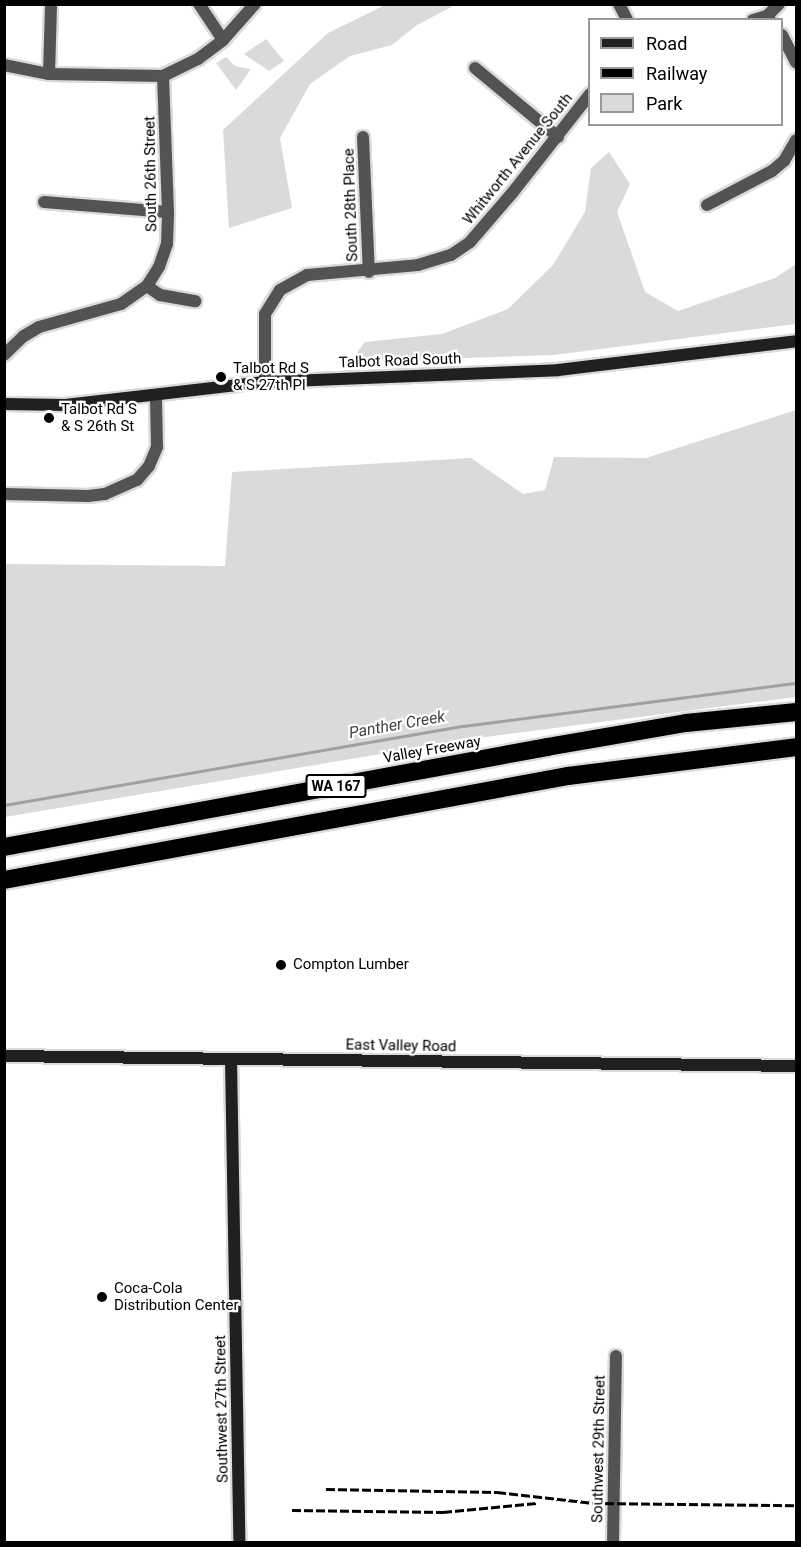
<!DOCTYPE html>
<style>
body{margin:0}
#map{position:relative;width:801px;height:1547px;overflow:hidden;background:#fff;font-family:Roboto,sans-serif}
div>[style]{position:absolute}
.green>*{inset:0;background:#dadada}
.stream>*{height:3px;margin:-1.5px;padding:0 1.5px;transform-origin:1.5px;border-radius:1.5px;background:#a1a1a1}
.roads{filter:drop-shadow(2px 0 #dbdbdb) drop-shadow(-2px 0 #dbdbdb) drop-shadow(0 2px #dbdbdb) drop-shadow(0 -2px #dbdbdb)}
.street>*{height:12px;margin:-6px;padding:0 6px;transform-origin:6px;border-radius:6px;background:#535353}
.secondary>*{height:12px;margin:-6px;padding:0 6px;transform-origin:6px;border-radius:6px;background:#202020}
.highway>*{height:18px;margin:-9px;padding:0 9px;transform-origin:9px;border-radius:9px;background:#000}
.rail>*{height:3px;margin-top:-1.5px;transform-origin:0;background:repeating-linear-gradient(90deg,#000 0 9px,transparent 0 12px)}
.dots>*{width:16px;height:16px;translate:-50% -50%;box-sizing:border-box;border:3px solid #fff;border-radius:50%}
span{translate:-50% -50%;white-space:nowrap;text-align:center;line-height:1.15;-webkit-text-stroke:4.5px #fff;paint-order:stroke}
.shield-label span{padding:2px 4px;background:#fff;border:2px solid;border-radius:4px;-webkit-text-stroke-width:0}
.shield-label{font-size:14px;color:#000;font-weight:700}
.street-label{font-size:15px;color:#000}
.poi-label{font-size:15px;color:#000}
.left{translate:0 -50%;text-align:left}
.water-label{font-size:16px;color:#424242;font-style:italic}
.frame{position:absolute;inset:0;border:6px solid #000;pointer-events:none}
.legend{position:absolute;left:588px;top:18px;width:195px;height:108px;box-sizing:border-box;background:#fff;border:2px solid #999;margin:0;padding:8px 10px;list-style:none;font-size:18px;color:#000}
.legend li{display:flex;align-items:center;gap:12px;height:30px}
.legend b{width:30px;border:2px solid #999}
</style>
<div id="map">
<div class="green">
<i style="clip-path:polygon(385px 5px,455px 5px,417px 25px,392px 45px,350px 56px,310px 84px,280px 138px,292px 208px,229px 228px,223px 130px,328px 33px)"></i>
<i style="clip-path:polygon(266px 39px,284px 61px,269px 71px,244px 54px)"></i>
<i style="clip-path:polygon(226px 57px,235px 66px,251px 69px,236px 90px,216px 63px)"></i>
<i style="clip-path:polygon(609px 152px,630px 184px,617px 212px,645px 292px,678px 311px,775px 278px,796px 264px,796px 324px,554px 355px,350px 362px,365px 342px,442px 334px,508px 309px,553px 265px,585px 212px,591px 168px)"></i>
<i style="clip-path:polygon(796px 410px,796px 697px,470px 739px,5px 817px,5px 564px,225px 566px,232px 472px,471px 458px,523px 494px,545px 490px,554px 457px,646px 458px)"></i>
</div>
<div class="stream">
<i style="left:4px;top:805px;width:466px;rotate:-9.8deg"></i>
<i style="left:463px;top:726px;width:336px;rotate:-7.4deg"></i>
</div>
<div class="roads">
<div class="street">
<i style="left:199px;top:4px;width:43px;rotate:56.3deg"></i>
<i style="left:619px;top:4px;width:18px;rotate:63deg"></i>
<i style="left:753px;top:20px;width:15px;rotate:-16deg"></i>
<i style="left:770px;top:20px;width:5px;rotate:-127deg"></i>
<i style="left:767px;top:16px;width:17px;rotate:-45deg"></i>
<i style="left:782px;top:35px;width:31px;rotate:63deg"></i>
<i style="left:4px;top:65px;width:46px;rotate:11.3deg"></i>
<i style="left:49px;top:74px;width:114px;rotate:1deg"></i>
<i style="left:163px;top:76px;width:39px;rotate:-26deg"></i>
<i style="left:198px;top:59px;width:31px;rotate:-37deg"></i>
<i style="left:223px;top:40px;width:48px;rotate:-48.4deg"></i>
<i style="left:475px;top:68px;width:108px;rotate:39.7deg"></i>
<i style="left:49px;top:74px;width:68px;rotate:-88.3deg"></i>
<i style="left:363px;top:137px;width:135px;rotate:87.5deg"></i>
<i style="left:44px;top:202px;width:124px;rotate:4.6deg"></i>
<i style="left:707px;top:205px;width:73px;rotate:-27.6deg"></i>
<i style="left:772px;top:171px;width:16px;rotate:-40deg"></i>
<i style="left:784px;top:161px;width:24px;rotate:-60deg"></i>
<i style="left:147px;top:286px;width:16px;rotate:35deg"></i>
<i style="left:160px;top:295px;width:36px;rotate:10deg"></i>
<i style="left:4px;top:355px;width:28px;rotate:-44deg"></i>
<i style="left:24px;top:336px;width:17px;rotate:-31deg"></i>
<i style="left:39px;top:327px;width:85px;rotate:-15.7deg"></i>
<i style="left:121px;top:304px;width:32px;rotate:-35deg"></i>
<i style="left:147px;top:286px;width:22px;rotate:-58deg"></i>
<i style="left:159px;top:267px;width:24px;rotate:-71deg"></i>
<i style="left:167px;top:244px;width:32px;rotate:-88deg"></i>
<i style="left:168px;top:212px;width:136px;rotate:-92.1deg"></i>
<i style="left:265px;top:382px;width:68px;rotate:-90deg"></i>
<i style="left:265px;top:314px;width:28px;rotate:-58deg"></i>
<i style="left:280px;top:290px;width:31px;rotate:-29deg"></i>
<i style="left:307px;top:275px;width:111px;rotate:-5.1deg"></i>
<i style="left:418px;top:265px;width:34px;rotate:-17deg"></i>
<i style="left:451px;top:255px;width:23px;rotate:-34deg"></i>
<i style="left:470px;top:242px;width:66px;rotate:-49.3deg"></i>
<i style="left:513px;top:192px;width:125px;rotate:-51.8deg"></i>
<i style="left:4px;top:494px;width:84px;rotate:1.4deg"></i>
<i style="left:88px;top:496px;width:17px;rotate:-7deg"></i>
<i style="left:105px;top:494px;width:35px;rotate:-24deg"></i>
<i style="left:137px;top:480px;width:18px;rotate:-49deg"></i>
<i style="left:149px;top:466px;width:21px;rotate:-67deg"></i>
<i style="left:157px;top:447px;width:49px;rotate:-91.2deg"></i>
<i style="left:613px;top:1542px;width:186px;rotate:-89.1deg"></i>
</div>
<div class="secondary">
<i style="left:4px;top:404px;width:61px;rotate:0.9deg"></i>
<i style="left:65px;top:405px;width:201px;rotate:-6.6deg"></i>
<i style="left:265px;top:382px;width:293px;rotate:-2.3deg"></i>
<i style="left:558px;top:370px;width:240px;rotate:-6.9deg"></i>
<i style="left:4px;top:1056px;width:792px;rotate:0.72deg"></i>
<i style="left:231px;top:1060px;width:482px;rotate:89deg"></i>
</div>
<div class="highway">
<i style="left:4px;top:847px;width:552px;rotate:-10.43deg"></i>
<i style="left:547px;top:747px;width:141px;rotate:-9.8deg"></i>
<i style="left:686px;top:723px;width:111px;rotate:-5.7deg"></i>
<i style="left:4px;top:880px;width:574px;rotate:-10.45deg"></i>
<i style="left:568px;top:776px;width:230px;rotate:-7.2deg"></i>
</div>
</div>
<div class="rail">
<i style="left:326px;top:1489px;width:171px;rotate:1deg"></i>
<i style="left:497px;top:1492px;width:97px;rotate:6.5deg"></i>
<i style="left:593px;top:1503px;width:203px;rotate:0.6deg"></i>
<i style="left:292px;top:1510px;width:151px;rotate:0.8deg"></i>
<i style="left:443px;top:1512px;width:94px;rotate:-5.5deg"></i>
</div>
<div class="dots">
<i style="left:221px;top:377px;background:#000"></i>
<i style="left:49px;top:418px;background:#000"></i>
<i style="left:281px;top:965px;background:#000"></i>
<i style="left:102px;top:1297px;background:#000"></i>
</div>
<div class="shield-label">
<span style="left:336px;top:786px">WA 167</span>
</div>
<div class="street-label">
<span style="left:518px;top:159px;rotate:-51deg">Whitworth Avenue South</span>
<span style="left:151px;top:174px;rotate:-91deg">South 26th Street</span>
<span style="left:351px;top:205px;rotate:-92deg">South 28th Place</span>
<span style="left:400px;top:361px;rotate:-2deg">Talbot Road South</span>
<span style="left:432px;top:750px;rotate:-10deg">Valley Freeway</span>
<span style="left:401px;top:1046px;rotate:1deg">East Valley Road</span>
<span style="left:222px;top:1409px;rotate:-91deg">Southwest 27th Street</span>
<span style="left:599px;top:1449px;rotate:-89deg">Southwest 29th Street</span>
</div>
<div class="poi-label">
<span class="left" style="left:233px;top:377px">Talbot Rd S<br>&amp; S 27th Pl</span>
<span class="left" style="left:61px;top:418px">Talbot Rd S<br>&amp; S 26th St</span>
<span class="left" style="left:293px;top:965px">Compton Lumber</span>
<span class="left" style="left:114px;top:1297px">Coca-Cola<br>Distribution Center</span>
</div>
<div class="water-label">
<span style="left:397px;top:725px;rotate:-10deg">Panther Creek</span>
</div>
<div class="frame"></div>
<ul class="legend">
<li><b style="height:8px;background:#202020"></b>Road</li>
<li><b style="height:8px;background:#000"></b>Railway</li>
<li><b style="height:16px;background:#dadada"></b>Park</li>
</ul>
</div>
